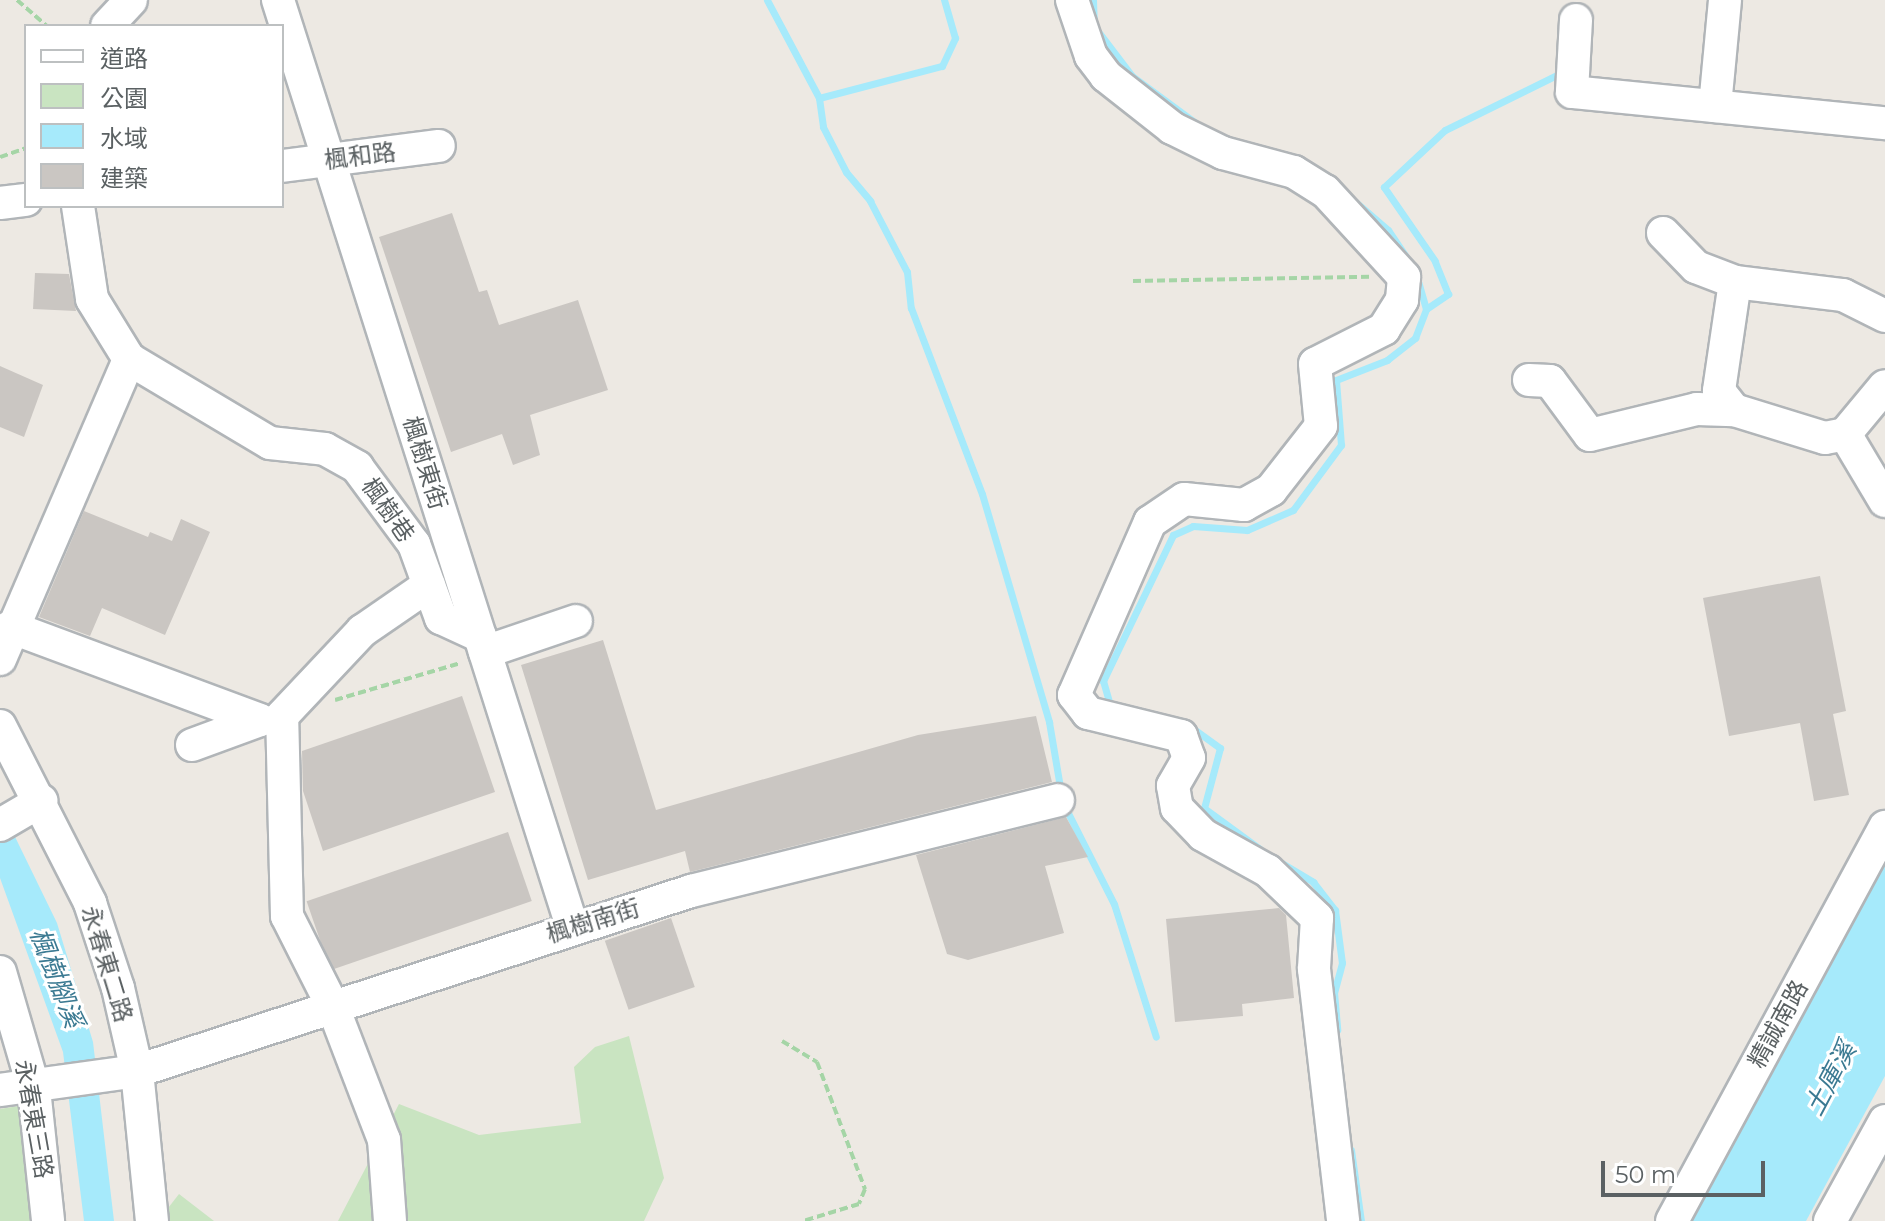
<!DOCTYPE html>
<meta charset="utf-8">
<style>
body{margin:0}
#map{position:relative;width:1885px;height:1221px;overflow:hidden;background:#ede9e3;font-family:Montserrat,"Noto Sans TC",sans-serif}
div>[style]{position:absolute}
.green>*{inset:0;background:#c9e4c1}
.water>*{inset:0;background:#a6eafb}
.stream>*{height:7px;margin:-3.5px;padding:0 3.5px;transform-origin:3.5px;border-radius:3.5px;background:#a6eafb}
.building>*{inset:0;background:#cac6c2;transform-origin:0 0}
.path>*{height:4px;margin-top:-2px;transform-origin:0;background:repeating-linear-gradient(90deg,#a5d5a6 0 8px,transparent 0 12px)}
.roads{filter:drop-shadow(2px 0 #b1b5b8) drop-shadow(-2px 0 #b1b5b8) drop-shadow(0 2px #b1b5b8) drop-shadow(0 -2px #b1b5b8)}
.minor>*{height:32px;margin:-16px;padding:0 16px;transform-origin:16px;border-radius:16px;background:#fff}
span{translate:-50% -50%;white-space:nowrap;text-align:center;line-height:1.15;-webkit-text-stroke:6px #fff;paint-order:stroke}
.street-label{font-size:24px;color:#5b6163}
.water-label{font-size:26px;color:#3b7a92;font-style:italic}
.legend{position:absolute;left:24px;top:24px;width:260px;height:184px;box-sizing:border-box;background:#fff;border:2px solid #bdc0c1;margin:0;padding:10px 14px;list-style:none;font-size:24px;color:#5b6163}
.legend li{display:flex;align-items:center;gap:16px;height:40px}
.legend b{width:40px;border:2px solid #bdc0c1}
.scale{position:absolute;left:1601px;top:1161px;width:164px;height:36px;box-sizing:border-box;border:4px solid #5b6163;border-top:0;padding-left:10px;font-size:24px;line-height:28px;white-space:nowrap;color:#5b6163;-webkit-text-stroke:6px #fff;paint-order:stroke}
</style>
<div id="map">
<div class="green">
<i style="clip-path:polygon(629px 1036px,664px 1178px,644px 1221px,338px 1221px,399px 1104px,479px 1135px,581px 1123px,574px 1067px,595px 1047px)"></i>
<i style="clip-path:polygon(24px 1105px,36px 1221px,0 1221px,0 1109px)"></i>
<i style="clip-path:polygon(179px 1194px,214px 1221px,158px 1221px)"></i>
</div>
<div class="water">
<i style="clip-path:polygon(0 806px,57px 923px,93px 1042px,114px 1221px,84px 1221px,63px 1052px,0 878px)"></i>
<i style="clip-path:polygon(1885px 864px,1885px 1076px,1806px 1221px,1692px 1221px)"></i>
</div>
<div class="stream">
<i style="left:767px;top:0;width:111px;rotate:62deg"></i>
<i style="left:819px;top:98px;width:29px;rotate:82deg"></i>
<i style="left:823px;top:127px;width:51px;rotate:62.9deg"></i>
<i style="left:846px;top:172px;width:38px;rotate:50deg"></i>
<i style="left:870px;top:201px;width:80px;rotate:62.5deg"></i>
<i style="left:907px;top:272px;width:36px;rotate:84deg"></i>
<i style="left:911px;top:308px;width:199px;rotate:69.1deg"></i>
<i style="left:982px;top:494px;width:238px;rotate:73.6deg"></i>
<i style="left:1049px;top:722px;width:72px;rotate:80.4deg"></i>
<i style="left:1093px;top:0;width:26px;rotate:88deg"></i>
<i style="left:1094px;top:26px;width:63px;rotate:52.8deg"></i>
<i style="left:1132px;top:76px;width:81px;rotate:36.4deg"></i>
<i style="left:819px;top:98px;width:127px;rotate:-14.6deg"></i>
<i style="left:942px;top:66px;width:31px;rotate:-65deg"></i>
<i style="left:955px;top:38px;width:40px;rotate:-106deg"></i>
<i style="left:1323px;top:174px;width:86px;rotate:40.7deg"></i>
<i style="left:1388px;top:230px;width:32px;rotate:56deg"></i>
<i style="left:1426px;top:309px;width:27px;rotate:-34deg"></i>
<i style="left:1448px;top:294px;width:35px;rotate:-112deg"></i>
<i style="left:1435px;top:261px;width:90px;rotate:-124.6deg"></i>
<i style="left:1384px;top:187px;width:83px;rotate:-43.1deg"></i>
<i style="left:1445px;top:130px;width:131px;rotate:-26.2deg"></i>
<i style="left:1110px;top:705px;width:25px;rotate:-106deg"></i>
<i style="left:1103px;top:681px;width:162px;rotate:-64.4deg"></i>
<i style="left:1173px;top:535px;width:22px;rotate:-24deg"></i>
<i style="left:1193px;top:526px;width:54px;rotate:4.2deg"></i>
<i style="left:1247px;top:530px;width:50px;rotate:-23.5deg"></i>
<i style="left:1293px;top:510px;width:81px;rotate:-53.6deg"></i>
<i style="left:1341px;top:445px;width:65px;rotate:-94.4deg"></i>
<i style="left:1336px;top:380px;width:55px;rotate:-21.4deg"></i>
<i style="left:1387px;top:360px;width:36px;rotate:-38deg"></i>
<i style="left:1415px;top:338px;width:31px;rotate:-69deg"></i>
<i style="left:1426px;top:309px;width:40px;rotate:-106deg"></i>
<i style="left:1191px;top:727px;width:36px;rotate:36deg"></i>
<i style="left:1220px;top:748px;width:62px;rotate:104.9deg"></i>
<i style="left:1204px;top:808px;width:69px;rotate:36.2deg"></i>
<i style="left:1064px;top:805px;width:111px;rotate:63.2deg"></i>
<i style="left:1114px;top:904px;width:139px;rotate:72.5deg"></i>
<i style="left:1280px;top:862px;width:39px;rotate:31deg"></i>
<i style="left:1313px;top:882px;width:36px;rotate:52deg"></i>
<i style="left:1335px;top:910px;width:53px;rotate:82.5deg"></i>
<i style="left:1342px;top:963px;width:30px;rotate:105deg"></i>
<i style="left:1334px;top:992px;width:38px;rotate:85deg"></i>
<i style="left:1351px;top:1150px;width:72px;rotate:82deg"></i>
</div>
<div class="building">
<i style="clip-path:polygon(452px 213px,479px 292px,487px 290px,499px 325px,578px 300px,608px 390px,530px 415px,540px 455px,513px 465px,502px 434px,451px 452px,379px 237px)"></i>
<i style="clip-path:polygon(35px 273px,69px 274px,76px 311px,33px 309px)"></i>
<i style="clip-path:polygon(0 366px,43px 385px,24px 437px,0 427px)"></i>
<i style="clip-path:polygon(84px 511px,148px 537px,150px 532px,172px 541px,181px 519px,210px 532px,165px 635px,102px 608px,90px 636px,39px 617px)"></i>
<i style="clip-path:polygon(1820px 576px,1846px 711px,1833px 714px,1849px 795px,1814px 801px,1800px 723px,1729px 736px,1703px 598px)"></i>
<i style="clip-path:polygon(603px 640px,656px 810px,918px 735px,1036px 716px,1052px 782px,690px 872px,685px 851px,588px 880px,521px 665px)"></i>
<i style="clip-path:polygon(462px 696px,495px 792px,323px 851px,303px 791px,302px 751px)"></i>
<i style="clip-path:polygon(1066px 817px,1088px 857px,1045px 866px,1064px 933px,968px 960px,947px 954px,916px 855px)"></i>
<i style="left:508px;top:832px;width:73px;height:213px;rotate:71deg"></i>
<i style="clip-path:polygon(1279px 908px,1286px 915px,1294px 998px,1242px 1004px,1243px 1016px,1175px 1022px,1166px 919px)"></i>
<i style="left:671px;top:918px;width:73px;height:70px;rotate:71deg"></i>
</div>
<div class="path">
<i style="left:17px;top:0;width:40px;rotate:41deg"></i>
<i style="left:0;top:157px;width:28px;rotate:-19deg"></i>
<i style="left:1133px;top:281px;width:237px;rotate:-1deg"></i>
<i style="left:335px;top:700px;width:131px;rotate:-16.4deg"></i>
<i style="left:782px;top:1041px;width:41px;rotate:31deg"></i>
<i style="left:817px;top:1062px;width:136px;rotate:69.3deg"></i>
<i style="left:865px;top:1189px;width:16px;rotate:112deg"></i>
<i style="left:859px;top:1204px;width:59px;rotate:163.1deg"></i>
</div>
<div class="roads">
<div class="minor">
<i style="left:278px;top:0;width:972px;rotate:72.39deg"></i>
<i style="left:1072px;top:0;width:59px;rotate:71.3deg"></i>
<i style="left:1091px;top:56px;width:25px;rotate:53deg"></i>
<i style="left:1106px;top:76px;width:84px;rotate:38.2deg"></i>
<i style="left:1172px;top:128px;width:57px;rotate:26.1deg"></i>
<i style="left:1223px;top:153px;width:73px;rotate:15deg"></i>
<i style="left:1294px;top:172px;width:36px;rotate:32deg"></i>
<i style="left:1325px;top:191px;width:117px;rotate:47.4deg"></i>
<i style="left:1404px;top:277px;width:23px;rotate:95deg"></i>
<i style="left:1402px;top:300px;width:34px;rotate:122deg"></i>
<i style="left:1384px;top:329px;width:77px;rotate:153.1deg"></i>
<i style="left:1315px;top:364px;width:62px;rotate:84.5deg"></i>
<i style="left:1321px;top:426px;width:81px;rotate:128deg"></i>
<i style="left:1271px;top:490px;width:31px;rotate:151deg"></i>
<i style="left:1244px;top:505px;width:60px;rotate:-174.3deg"></i>
<i style="left:1184px;top:499px;width:41px;rotate:145.9deg"></i>
<i style="left:1150px;top:522px;width:189px;rotate:113.7deg"></i>
<i style="left:1074px;top:695px;width:23px;rotate:52deg"></i>
<i style="left:1088px;top:713px;width:96px;rotate:13.9deg"></i>
<i style="left:1181px;top:736px;width:23px;rotate:70deg"></i>
<i style="left:1189px;top:758px;width:32px;rotate:120deg"></i>
<i style="left:1173px;top:786px;width:22px;rotate:80deg"></i>
<i style="left:1177px;top:808px;width:37px;rotate:46deg"></i>
<i style="left:1203px;top:835px;width:74px;rotate:29deg"></i>
<i style="left:1268px;top:871px;width:68px;rotate:43.8deg"></i>
<i style="left:1317px;top:918px;width:51px;rotate:93.4deg"></i>
<i style="left:1314px;top:969px;width:254px;rotate:83.4deg"></i>
<i style="left:1576px;top:20px;width:72px;rotate:93.2deg"></i>
<i style="left:1572px;top:92px;width:315px;rotate:5.7deg"></i>
<i style="left:107px;top:26px;width:35px;rotate:-47deg"></i>
<i style="left:1715px;top:106px;width:106px;rotate:-84.6deg"></i>
<i style="left:282px;top:166px;width:158px;rotate:-7.3deg"></i>
<i style="left:0;top:203px;width:26px;rotate:-7deg"></i>
<i style="left:78px;top:206px;width:94px;rotate:81.4deg"></i>
<i style="left:92px;top:299px;width:70px;rotate:58.3deg"></i>
<i style="left:129px;top:359px;width:164px;rotate:30.8deg"></i>
<i style="left:270px;top:443px;width:55px;rotate:6.2deg"></i>
<i style="left:325px;top:449px;width:37px;rotate:29deg"></i>
<i style="left:357px;top:467px;width:96px;rotate:53.5deg"></i>
<i style="left:414px;top:544px;width:79px;rotate:70deg"></i>
<i style="left:441px;top:618px;width:43px;rotate:24.8deg"></i>
<i style="left:1663px;top:233px;width:47px;rotate:45.9deg"></i>
<i style="left:1696px;top:267px;width:42px;rotate:21deg"></i>
<i style="left:1735px;top:282px;width:109px;rotate:6.9deg"></i>
<i style="left:1843px;top:295px;width:47px;rotate:26.6deg"></i>
<i style="left:1735px;top:282px;width:110px;rotate:98.4deg"></i>
<i style="left:1719px;top:391px;width:24px;rotate:52deg"></i>
<i style="left:1734px;top:410px;width:95px;rotate:17.1deg"></i>
<i style="left:1825px;top:438px;width:20px;rotate:-11deg"></i>
<i style="left:1845px;top:434px;width:78px;rotate:59.2deg"></i>
<i style="left:1529px;top:380px;width:21px;rotate:3deg"></i>
<i style="left:1550px;top:381px;width:67px;rotate:53.5deg"></i>
<i style="left:1590px;top:435px;width:110px;rotate:-13.7deg"></i>
<i style="left:1697px;top:409px;width:37px;rotate:2deg"></i>
<i style="left:1845px;top:434px;width:62px;rotate:-50.2deg"></i>
<i style="left:10px;top:627px;width:267px;rotate:20.4deg"></i>
<i style="left:485px;top:652px;width:96px;rotate:-18.8deg"></i>
<i style="left:0;top:659px;width:327px;rotate:-66.7deg"></i>
<i style="left:0;top:726px;width:199px;rotate:63deg"></i>
<i style="left:90px;top:903px;width:89px;rotate:71.8deg"></i>
<i style="left:118px;top:988px;width:85px;rotate:77.1deg"></i>
<i style="left:137px;top:1071px;width:151px;rotate:84.3deg"></i>
<i style="left:192px;top:745px;width:72px;rotate:-20.2deg"></i>
<i style="left:0;top:825px;width:48px;rotate:-30.3deg"></i>
<i style="left:0;top:972px;width:122px;rotate:73.8deg"></i>
<i style="left:34px;top:1089px;width:133px;rotate:83.9deg"></i>
<i style="left:0;top:1090px;width:138px;rotate:-7.9deg"></i>
<i style="left:137px;top:1071px;width:583px;rotate:-18deg"></i>
<i style="left:691px;top:891px;width:378px;rotate:-13.9deg"></i>
<i style="left:390px;top:1221px;width:81px;rotate:-94.2deg"></i>
<i style="left:384px;top:1140px;width:142px;rotate:-111deg"></i>
<i style="left:333px;top:1007px;width:102px;rotate:-116.8deg"></i>
<i style="left:287px;top:916px;width:200px;rotate:-91.4deg"></i>
<i style="left:282px;top:716px;width:117px;rotate:-46.7deg"></i>
<i style="left:362px;top:631px;width:81px;rotate:-34.5deg"></i>
<i style="left:1672px;top:1221px;width:448px;rotate:-61.6deg"></i>
<i style="left:1830px;top:1221px;width:114px;rotate:-61.2deg"></i>
</div>
</div>
<div class="street-label">
<span style="left:360px;top:156px;rotate:-7deg">楓和路</span>
<span style="left:425px;top:463px;rotate:73deg">楓樹東街</span>
<span style="left:388px;top:510px;rotate:55deg">楓樹巷</span>
<span style="left:593px;top:921px;rotate:-17deg">楓樹南街</span>
<span style="left:107px;top:964px;rotate:73deg">永春東二路</span>
<span style="left:1778px;top:1024px;rotate:-61deg">精誠南路</span>
<span style="left:34px;top:1119px;rotate:80deg">永春東三路</span>
</div>
<div class="water-label">
<span style="left:56px;top:978px;rotate:69deg">楓樹腳溪</span>
<span style="left:1831px;top:1079px;rotate:-62deg">土庫溪</span>
</div>
<ul class="legend">
<li><b style="height:10px;background:#fff"></b>道路</li>
<li><b style="height:22px;background:#c9e4c1"></b>公園</li>
<li><b style="height:22px;background:#a6eafb"></b>水域</li>
<li><b style="height:22px;background:#cac6c2"></b>建築</li>
</ul>
<div class="scale">50 m</div>
</div>
